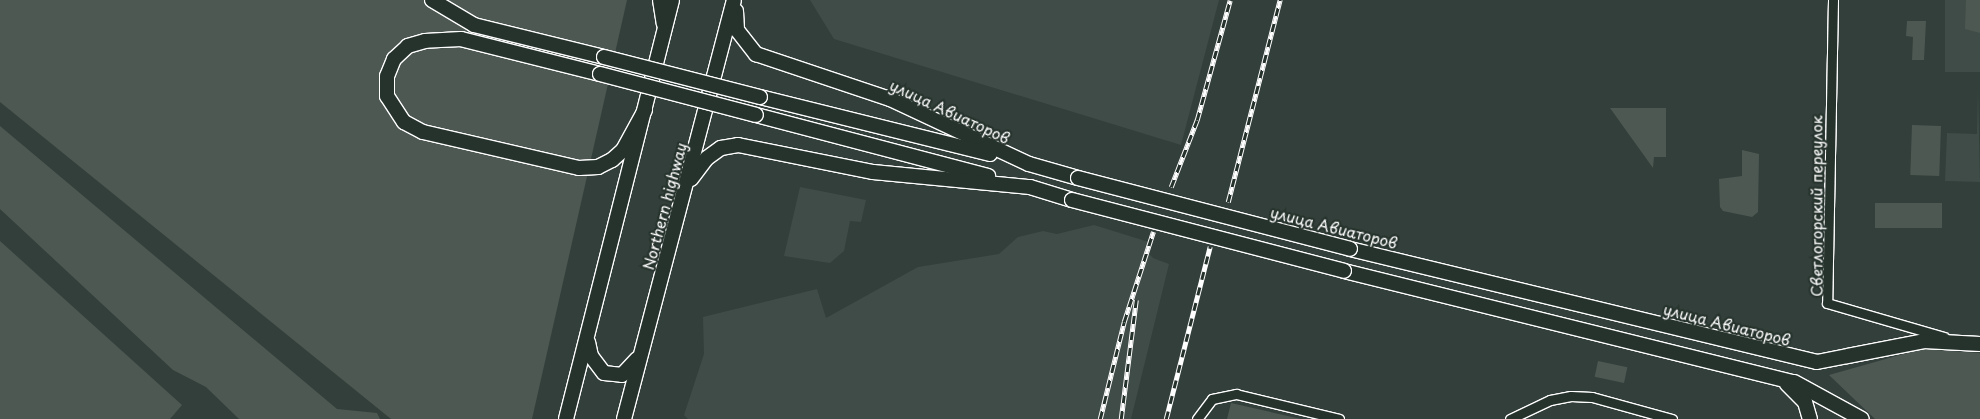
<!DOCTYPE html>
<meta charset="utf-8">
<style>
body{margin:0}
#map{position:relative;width:1980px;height:419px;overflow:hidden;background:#333f3a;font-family:"Playpen Sans",sans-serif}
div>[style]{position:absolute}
.built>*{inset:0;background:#404c47;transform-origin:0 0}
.green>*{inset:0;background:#4d5853;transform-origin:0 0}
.roads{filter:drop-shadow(1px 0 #fff) drop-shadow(-1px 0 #fff) drop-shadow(0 1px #fff) drop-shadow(0 -1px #fff)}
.street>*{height:9px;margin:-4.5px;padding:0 4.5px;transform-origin:4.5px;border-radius:4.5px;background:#26332d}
.primary>*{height:14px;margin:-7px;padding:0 7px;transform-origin:7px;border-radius:7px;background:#26332d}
.rail>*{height:4.5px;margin-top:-2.25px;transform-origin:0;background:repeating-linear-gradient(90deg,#26332d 0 8px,#fff 0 16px);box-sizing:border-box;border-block:1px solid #fff}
.bridges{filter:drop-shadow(1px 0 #fff) drop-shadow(-1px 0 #fff) drop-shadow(0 1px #fff) drop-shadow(0 -1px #fff)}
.primary-bridge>*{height:14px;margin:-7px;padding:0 7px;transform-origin:7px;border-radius:7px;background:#26332d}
span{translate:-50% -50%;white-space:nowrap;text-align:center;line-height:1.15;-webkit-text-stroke:4.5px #26332d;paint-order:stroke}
.street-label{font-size:15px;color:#fff}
</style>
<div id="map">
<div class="built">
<i style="clip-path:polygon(810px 0,1219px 0,1181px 145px,834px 39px)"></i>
<i style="left:1945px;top:0;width:35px;height:72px"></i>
<i style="clip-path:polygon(1978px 89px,1980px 182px,1945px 181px,1947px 133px,1977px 134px)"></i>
<i style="clip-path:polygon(800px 187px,866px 200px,861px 222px,850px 221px,844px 251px,830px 263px,784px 256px)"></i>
<i style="clip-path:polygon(1094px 225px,1152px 243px,1149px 254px,1153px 258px,1169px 264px,1131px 419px,688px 419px,684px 415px,704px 354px,703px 317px,817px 289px,826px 318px,918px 267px,999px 254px,1018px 237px,1043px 231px,1057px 234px)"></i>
</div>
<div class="green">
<i style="clip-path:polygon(0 0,627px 0,532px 419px,391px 419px,0 102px)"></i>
<i style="clip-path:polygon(1966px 0,1980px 0,1980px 33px,1965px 29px)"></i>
<i style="clip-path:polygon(1907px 21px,1926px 21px,1924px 60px,1912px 60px,1913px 37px,1906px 36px)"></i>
<i style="clip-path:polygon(1610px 108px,1666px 108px,1666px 157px,1654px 157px,1653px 168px)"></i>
<i style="left:1912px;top:125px;width:29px;height:50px;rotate:2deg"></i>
<i style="clip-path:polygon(0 126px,337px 409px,377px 413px,380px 419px,239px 419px,206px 387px,173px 370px,0 209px)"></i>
<i style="clip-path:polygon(1742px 150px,1759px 154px,1758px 212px,1752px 217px,1723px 211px,1720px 207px,1719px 179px,1742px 176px)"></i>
<i style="left:1875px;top:203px;width:67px;height:25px"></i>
<i style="clip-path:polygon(0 241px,182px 405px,170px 419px,0 419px)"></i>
<i style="clip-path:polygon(1921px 349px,1980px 353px,1980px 419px,1875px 419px,1829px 375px)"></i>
<i style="left:1598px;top:361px;width:30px;height:16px;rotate:12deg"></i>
<i style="clip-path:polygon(1231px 403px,1301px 419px,1227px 419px)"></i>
</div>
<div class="roads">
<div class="street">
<i style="left:1833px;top:0;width:303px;rotate:91.1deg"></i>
<i style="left:1827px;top:303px;width:122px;rotate:16.2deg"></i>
<i style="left:1197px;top:419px;width:25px;rotate:-53deg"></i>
<i style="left:1212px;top:399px;width:25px;rotate:-12deg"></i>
<i style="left:1236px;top:394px;width:106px;rotate:13.6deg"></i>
<i style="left:1510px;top:419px;width:44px;rotate:-25.4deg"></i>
<i style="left:1550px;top:400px;width:21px;rotate:-11deg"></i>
<i style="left:1571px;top:396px;width:21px;rotate:3deg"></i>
<i style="left:1592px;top:397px;width:83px;rotate:15.4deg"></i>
</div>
<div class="primary">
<i style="left:432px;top:0;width:49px;rotate:30.8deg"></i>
<i style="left:474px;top:25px;width:134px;rotate:13.8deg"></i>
<i style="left:660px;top:0;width:24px;rotate:81deg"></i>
<i style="left:736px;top:11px;width:19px;rotate:87deg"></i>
<i style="left:737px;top:30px;width:31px;rotate:52deg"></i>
<i style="left:756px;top:54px;width:141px;rotate:18.6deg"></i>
<i style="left:890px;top:99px;width:153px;rotate:25.1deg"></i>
<i style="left:1029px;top:164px;width:51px;rotate:15.9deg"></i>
<i style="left:600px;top:74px;width:143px;rotate:-165.9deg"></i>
<i style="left:461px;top:39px;width:36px;rotate:177deg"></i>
<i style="left:425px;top:41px;width:18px;rotate:164deg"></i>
<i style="left:408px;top:46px;width:19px;rotate:137deg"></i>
<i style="left:394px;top:59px;width:18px;rotate:112deg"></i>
<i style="left:387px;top:76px;width:20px;rotate:90deg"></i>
<i style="left:387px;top:96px;width:31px;rotate:57deg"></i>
<i style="left:404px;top:122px;width:21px;rotate:28deg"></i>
<i style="left:423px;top:132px;width:160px;rotate:13deg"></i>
<i style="left:579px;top:168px;width:19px;rotate:-3deg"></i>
<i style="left:598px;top:167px;width:16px;rotate:-27deg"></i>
<i style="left:612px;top:160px;width:15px;rotate:-42deg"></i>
<i style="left:623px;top:150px;width:46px;rotate:-61.2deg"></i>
<i style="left:760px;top:97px;width:237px;rotate:13.9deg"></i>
<i style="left:756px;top:115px;width:240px;rotate:14.7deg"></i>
<i style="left:691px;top:179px;width:26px;rotate:-53deg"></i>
<i style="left:707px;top:158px;width:17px;rotate:-36deg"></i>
<i style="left:721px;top:148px;width:17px;rotate:-10deg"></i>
<i style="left:738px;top:145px;width:138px;rotate:11.3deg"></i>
<i style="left:873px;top:172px;width:158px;rotate:5.5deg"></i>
<i style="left:1030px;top:187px;width:44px;rotate:17.2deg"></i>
<i style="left:1350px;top:249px;width:480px;rotate:13.6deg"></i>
<i style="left:1817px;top:362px;width:109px;rotate:-11.1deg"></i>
<i style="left:1924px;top:341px;width:56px;rotate:3.1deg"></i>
<i style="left:1344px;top:271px;width:463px;rotate:13.9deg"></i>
<i style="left:1794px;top:382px;width:77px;rotate:28.6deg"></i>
<i style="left:588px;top:342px;width:14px;rotate:78deg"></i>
<i style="left:591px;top:356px;width:21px;rotate:53deg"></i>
<i style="left:604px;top:373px;width:18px;rotate:6deg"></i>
<i style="left:622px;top:375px;width:22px;rotate:-47deg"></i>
<i style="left:1787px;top:384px;width:25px;rotate:45deg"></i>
<i style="left:1805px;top:402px;width:18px;rotate:74deg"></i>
<i style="left:566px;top:419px;width:432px;rotate:-75.8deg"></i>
<i style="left:624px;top:419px;width:433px;rotate:-75.3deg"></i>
</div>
</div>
<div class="rail">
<i style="left:1171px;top:187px;width:72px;rotate:-68.8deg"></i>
<i style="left:1197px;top:120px;width:124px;rotate:-74.6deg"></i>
<i style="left:1228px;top:202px;width:209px;rotate:-75.6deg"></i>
<i style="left:1100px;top:419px;width:100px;rotate:-76.1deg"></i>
<i style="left:1124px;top:322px;width:95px;rotate:-72.1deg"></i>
<i style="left:1121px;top:419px;width:120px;rotate:-82.8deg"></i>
<i style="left:1166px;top:419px;width:178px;rotate:-75.7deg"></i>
</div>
<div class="bridges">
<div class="primary-bridge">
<i style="left:604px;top:57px;width:161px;rotate:14.4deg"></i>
<i style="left:600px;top:74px;width:161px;rotate:14.7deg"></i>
<i style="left:1078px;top:178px;width:281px;rotate:14.6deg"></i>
<i style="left:1072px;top:200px;width:281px;rotate:14.6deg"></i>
</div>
</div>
<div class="street-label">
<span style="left:950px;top:111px;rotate:25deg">улица Авиаторов</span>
<span style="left:664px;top:206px;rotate:-75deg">Northern highway</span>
<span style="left:1816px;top:206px;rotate:-90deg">Светлогорский переулок</span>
<span style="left:1334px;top:227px;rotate:14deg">улица Авиаторов</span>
<span style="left:1727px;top:324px;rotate:14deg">улица Авиаторов</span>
</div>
</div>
